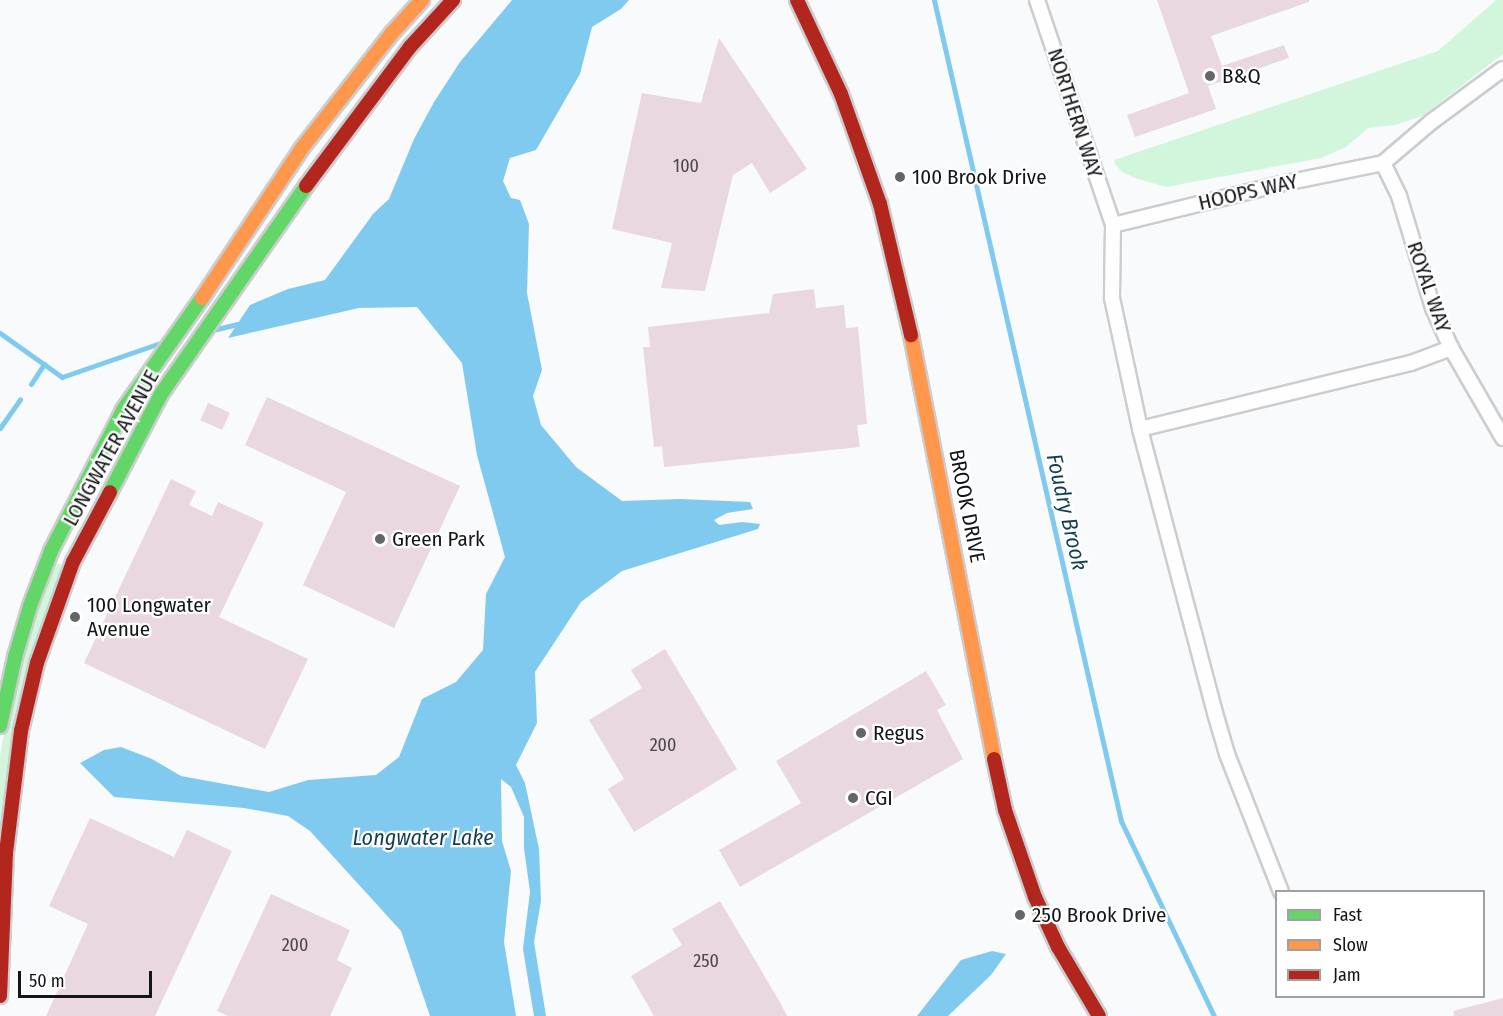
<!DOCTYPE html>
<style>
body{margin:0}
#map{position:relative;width:1503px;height:1016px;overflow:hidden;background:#f8fafc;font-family:"Fira Sans Condensed",sans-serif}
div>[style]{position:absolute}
.green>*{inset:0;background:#d1f6db}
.water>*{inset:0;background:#81caef}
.stream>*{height:5px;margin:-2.5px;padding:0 2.5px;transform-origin:2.5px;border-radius:2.5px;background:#81caef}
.building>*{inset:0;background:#e9d8e0;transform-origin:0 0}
.roads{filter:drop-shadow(2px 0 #cbcdcf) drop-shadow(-2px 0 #cbcdcf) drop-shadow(0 2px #cbcdcf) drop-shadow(0 -2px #cbcdcf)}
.street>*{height:14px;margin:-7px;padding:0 7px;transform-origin:7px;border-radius:7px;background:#fefeff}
.fast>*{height:14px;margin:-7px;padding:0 7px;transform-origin:7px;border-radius:7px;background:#63d668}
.slow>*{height:14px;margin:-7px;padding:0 7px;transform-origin:7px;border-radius:7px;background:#ff974d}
.jam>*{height:14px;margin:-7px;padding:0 7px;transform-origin:7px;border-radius:7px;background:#b3261e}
.dots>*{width:16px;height:16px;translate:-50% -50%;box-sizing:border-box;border:3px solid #fff;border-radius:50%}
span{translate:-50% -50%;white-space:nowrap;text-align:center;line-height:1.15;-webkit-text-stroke:4.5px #fff;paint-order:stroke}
.number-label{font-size:18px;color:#48464a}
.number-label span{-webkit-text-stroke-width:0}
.poi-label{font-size:21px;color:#131518}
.left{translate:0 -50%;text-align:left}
.street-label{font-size:21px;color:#131518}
.water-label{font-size:22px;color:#123e54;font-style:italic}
.legend{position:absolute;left:1275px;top:890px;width:210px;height:108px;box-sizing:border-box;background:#fff;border:2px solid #a1a1a3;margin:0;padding:8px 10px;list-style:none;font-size:18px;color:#131518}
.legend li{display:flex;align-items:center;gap:12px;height:30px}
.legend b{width:30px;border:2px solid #a1a1a3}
.scale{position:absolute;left:18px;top:971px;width:134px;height:27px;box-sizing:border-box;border:3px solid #131518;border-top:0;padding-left:8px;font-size:18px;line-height:21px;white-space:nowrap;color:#131518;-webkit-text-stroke:4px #fff;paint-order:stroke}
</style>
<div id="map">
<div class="green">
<i style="clip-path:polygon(1496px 0,1503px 0,1503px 54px,1422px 116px,1395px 125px,1368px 128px,1346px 147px,1321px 158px,1166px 187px,1135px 178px,1122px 172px,1115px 164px,1114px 160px,1438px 51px)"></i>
<i style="clip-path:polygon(51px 561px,62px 565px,29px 665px,0 840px,0 757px,8px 708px)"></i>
</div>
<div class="water">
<i style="clip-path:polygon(512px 0,629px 0,621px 9px,592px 27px,580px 74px,536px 150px,510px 158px,503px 181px,511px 198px,520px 200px,529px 224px,527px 293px,542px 370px,533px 396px,541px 425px,576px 467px,622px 501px,680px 499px,750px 502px,753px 509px,727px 513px,714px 520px,719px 525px,742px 522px,760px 524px,758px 529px,622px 571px,581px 602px,535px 672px,537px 723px,516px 765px,525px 783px,539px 849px,541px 901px,534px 942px,546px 1016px,534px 1016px,523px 949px,530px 892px,524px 848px,524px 817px,511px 787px,501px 779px,502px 841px,511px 871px,504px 942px,516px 1016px,430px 1016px,401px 931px,310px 831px,288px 816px,244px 808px,114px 797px,80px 763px,104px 750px,121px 747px,152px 759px,181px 776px,269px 792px,308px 780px,376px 775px,399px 757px,422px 699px,456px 682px,483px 650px,486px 594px,505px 557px,477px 455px,462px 363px,417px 307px,359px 308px,228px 338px,250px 305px,288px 289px,325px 280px,373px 214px,389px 199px,414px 139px,434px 102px,460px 62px)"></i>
<i style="clip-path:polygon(992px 951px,1006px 954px,991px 975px,948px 1016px,917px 1016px,961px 960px)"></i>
</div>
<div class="stream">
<i style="left:934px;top:0;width:842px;rotate:77.17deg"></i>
<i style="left:1121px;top:821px;width:216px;rotate:64.5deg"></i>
<i style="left:213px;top:330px;width:25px;rotate:-14deg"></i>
<i style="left:0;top:333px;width:76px;rotate:35.4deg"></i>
<i style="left:62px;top:377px;width:110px;rotate:-19.1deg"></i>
<i style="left:31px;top:384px;width:24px;rotate:-57deg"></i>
<i style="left:0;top:428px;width:35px;rotate:-55deg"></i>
</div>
<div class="building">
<i style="clip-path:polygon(1157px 0,1309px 0,1309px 2px,1211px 36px,1222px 66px,1284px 45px,1289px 58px,1208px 86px,1216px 109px,1135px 137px,1127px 115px,1189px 93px)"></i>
<i style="clip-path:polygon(719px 38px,807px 169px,770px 193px,752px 163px,733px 175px,705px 291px,661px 288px,672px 243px,612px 229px,642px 93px,701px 103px)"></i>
<i style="clip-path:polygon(814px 289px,816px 308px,844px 305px,846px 328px,858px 327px,867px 424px,857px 425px,860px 447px,664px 467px,662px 446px,654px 447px,643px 347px,650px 347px,648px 327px,769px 313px,773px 294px)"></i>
<i style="clip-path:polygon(267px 397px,460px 486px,394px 628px,303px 585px,346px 492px,245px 445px)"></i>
<i style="left:208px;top:403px;width:24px;height:19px;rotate:24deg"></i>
<i style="clip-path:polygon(171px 479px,196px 491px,189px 505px,212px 516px,218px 502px,264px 523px,219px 617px,308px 659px,265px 749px,84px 663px)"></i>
<i style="clip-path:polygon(665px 649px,737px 769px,634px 832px,608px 789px,624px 779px,589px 720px,642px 688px,631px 670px)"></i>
<i style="clip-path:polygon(926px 671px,946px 705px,937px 710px,963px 759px,740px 887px,719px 850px,801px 803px,776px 761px)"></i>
<i style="clip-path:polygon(90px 818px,174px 857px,187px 830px,232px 851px,155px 1016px,46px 1016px,88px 924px,49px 906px)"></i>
<i style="clip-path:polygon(271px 894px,350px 930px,337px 960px,352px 968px,330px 1016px,228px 1016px,217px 1011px)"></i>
<i style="clip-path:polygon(720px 901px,781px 1004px,787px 1016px,654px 1016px,631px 976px,682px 945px,672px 929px)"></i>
<i style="clip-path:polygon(1503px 998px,1503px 1016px,1454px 1016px,1453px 1011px)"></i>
</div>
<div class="roads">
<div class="street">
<i style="left:1037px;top:0;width:237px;rotate:71.3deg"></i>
<i style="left:1113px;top:225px;width:73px;rotate:90.8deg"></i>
<i style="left:1112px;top:298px;width:134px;rotate:77.9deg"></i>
<i style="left:1140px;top:429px;width:294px;rotate:75.2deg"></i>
<i style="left:1215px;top:713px;width:43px;rotate:73.7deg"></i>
<i style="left:1227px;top:754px;width:148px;rotate:68.6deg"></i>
<i style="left:1383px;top:163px;width:37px;rotate:64deg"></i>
<i style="left:1399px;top:196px;width:117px;rotate:73.1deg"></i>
<i style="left:1433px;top:308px;width:44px;rotate:65.8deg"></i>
<i style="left:1451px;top:348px;width:104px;rotate:60deg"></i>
<i style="left:1113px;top:225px;width:172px;rotate:-13.8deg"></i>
<i style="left:1280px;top:184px;width:105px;rotate:-11.5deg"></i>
<i style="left:1383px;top:163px;width:63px;rotate:-40.5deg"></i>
<i style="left:1431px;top:122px;width:89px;rotate:-36.4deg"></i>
<i style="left:1140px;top:429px;width:279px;rotate:-13.7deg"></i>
<i style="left:1411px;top:363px;width:43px;rotate:-20.6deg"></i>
</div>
<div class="fast">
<i style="left:110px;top:492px;width:110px;rotate:-62.5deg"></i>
<i style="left:161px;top:394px;width:254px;rotate:-55.1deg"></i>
<i style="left:0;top:726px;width:71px;rotate:-77.7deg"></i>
<i style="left:15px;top:657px;width:53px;rotate:-73.6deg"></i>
<i style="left:30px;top:606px;width:59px;rotate:-69.1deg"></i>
<i style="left:51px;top:551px;width:158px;rotate:-62.9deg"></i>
<i style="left:123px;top:410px;width:137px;rotate:-54.8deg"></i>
</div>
<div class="slow">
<i style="left:202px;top:298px;width:180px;rotate:-56.3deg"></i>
<i style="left:302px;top:148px;width:146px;rotate:-52deg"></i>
<i style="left:392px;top:33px;width:45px;rotate:-47.7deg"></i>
<i style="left:911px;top:335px;width:432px;rotate:78.9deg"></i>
</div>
<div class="jam">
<i style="left:797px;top:0;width:104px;rotate:64.9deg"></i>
<i style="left:841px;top:94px;width:117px;rotate:70.5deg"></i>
<i style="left:880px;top:204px;width:135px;rotate:76.7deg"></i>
<i style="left:306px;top:186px;width:174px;rotate:-53.2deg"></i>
<i style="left:410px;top:47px;width:64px;rotate:-47.5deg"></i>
<i style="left:994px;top:759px;width:52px;rotate:77.8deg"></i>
<i style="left:1005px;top:810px;width:92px;rotate:71deg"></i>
<i style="left:1035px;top:897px;width:55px;rotate:65.3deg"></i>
<i style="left:1058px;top:947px;width:80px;rotate:59.3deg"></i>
<i style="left:0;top:996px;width:143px;rotate:-87.6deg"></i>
<i style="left:6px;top:853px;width:123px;rotate:-83deg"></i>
<i style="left:21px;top:731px;width:70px;rotate:-76.8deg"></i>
<i style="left:37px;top:663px;width:107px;rotate:-70.4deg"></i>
<i style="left:73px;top:562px;width:79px;rotate:-62.1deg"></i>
</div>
</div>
<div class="dots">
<i style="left:1210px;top:76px;background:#636568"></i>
<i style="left:900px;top:177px;background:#636568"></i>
<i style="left:380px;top:539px;background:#636568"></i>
<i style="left:75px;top:617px;background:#636568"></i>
<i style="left:861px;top:733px;background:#636568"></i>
<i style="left:853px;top:798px;background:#636568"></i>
<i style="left:1020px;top:915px;background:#636568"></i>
</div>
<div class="number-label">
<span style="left:686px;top:166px">100</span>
<span style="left:663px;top:745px">200</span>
<span style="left:295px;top:945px">200</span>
<span style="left:706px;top:961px">250</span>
</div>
<div class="poi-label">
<span class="left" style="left:1222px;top:76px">B&amp;Q</span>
<span class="left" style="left:912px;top:177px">100 Brook Drive</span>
<span class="left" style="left:392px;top:539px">Green Park</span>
<span class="left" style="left:87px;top:617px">100 Longwater<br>Avenue</span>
<span class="left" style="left:873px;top:733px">Regus</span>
<span class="left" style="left:865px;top:798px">CGI</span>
<span class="left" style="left:1032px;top:915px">250 Brook Drive</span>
</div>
<div class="street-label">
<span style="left:1075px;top:113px;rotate:72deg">NORTHERN WAY</span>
<span style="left:1248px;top:192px;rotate:-13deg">HOOPS WAY</span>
<span style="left:1429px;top:287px;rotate:71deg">ROYAL WAY</span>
<span style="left:111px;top:448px;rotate:-61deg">LONGWATER AVENUE</span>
<span style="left:967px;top:506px;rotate:79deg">BROOK DRIVE</span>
</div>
<div class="water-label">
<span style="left:1067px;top:512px;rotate:77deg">Foudry Brook</span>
<span style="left:423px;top:838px">Longwater Lake</span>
</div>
<ul class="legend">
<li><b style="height:8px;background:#63d668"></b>Fast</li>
<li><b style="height:8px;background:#ff974d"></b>Slow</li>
<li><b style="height:8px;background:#b3261e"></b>Jam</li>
</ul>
<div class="scale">50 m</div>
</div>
